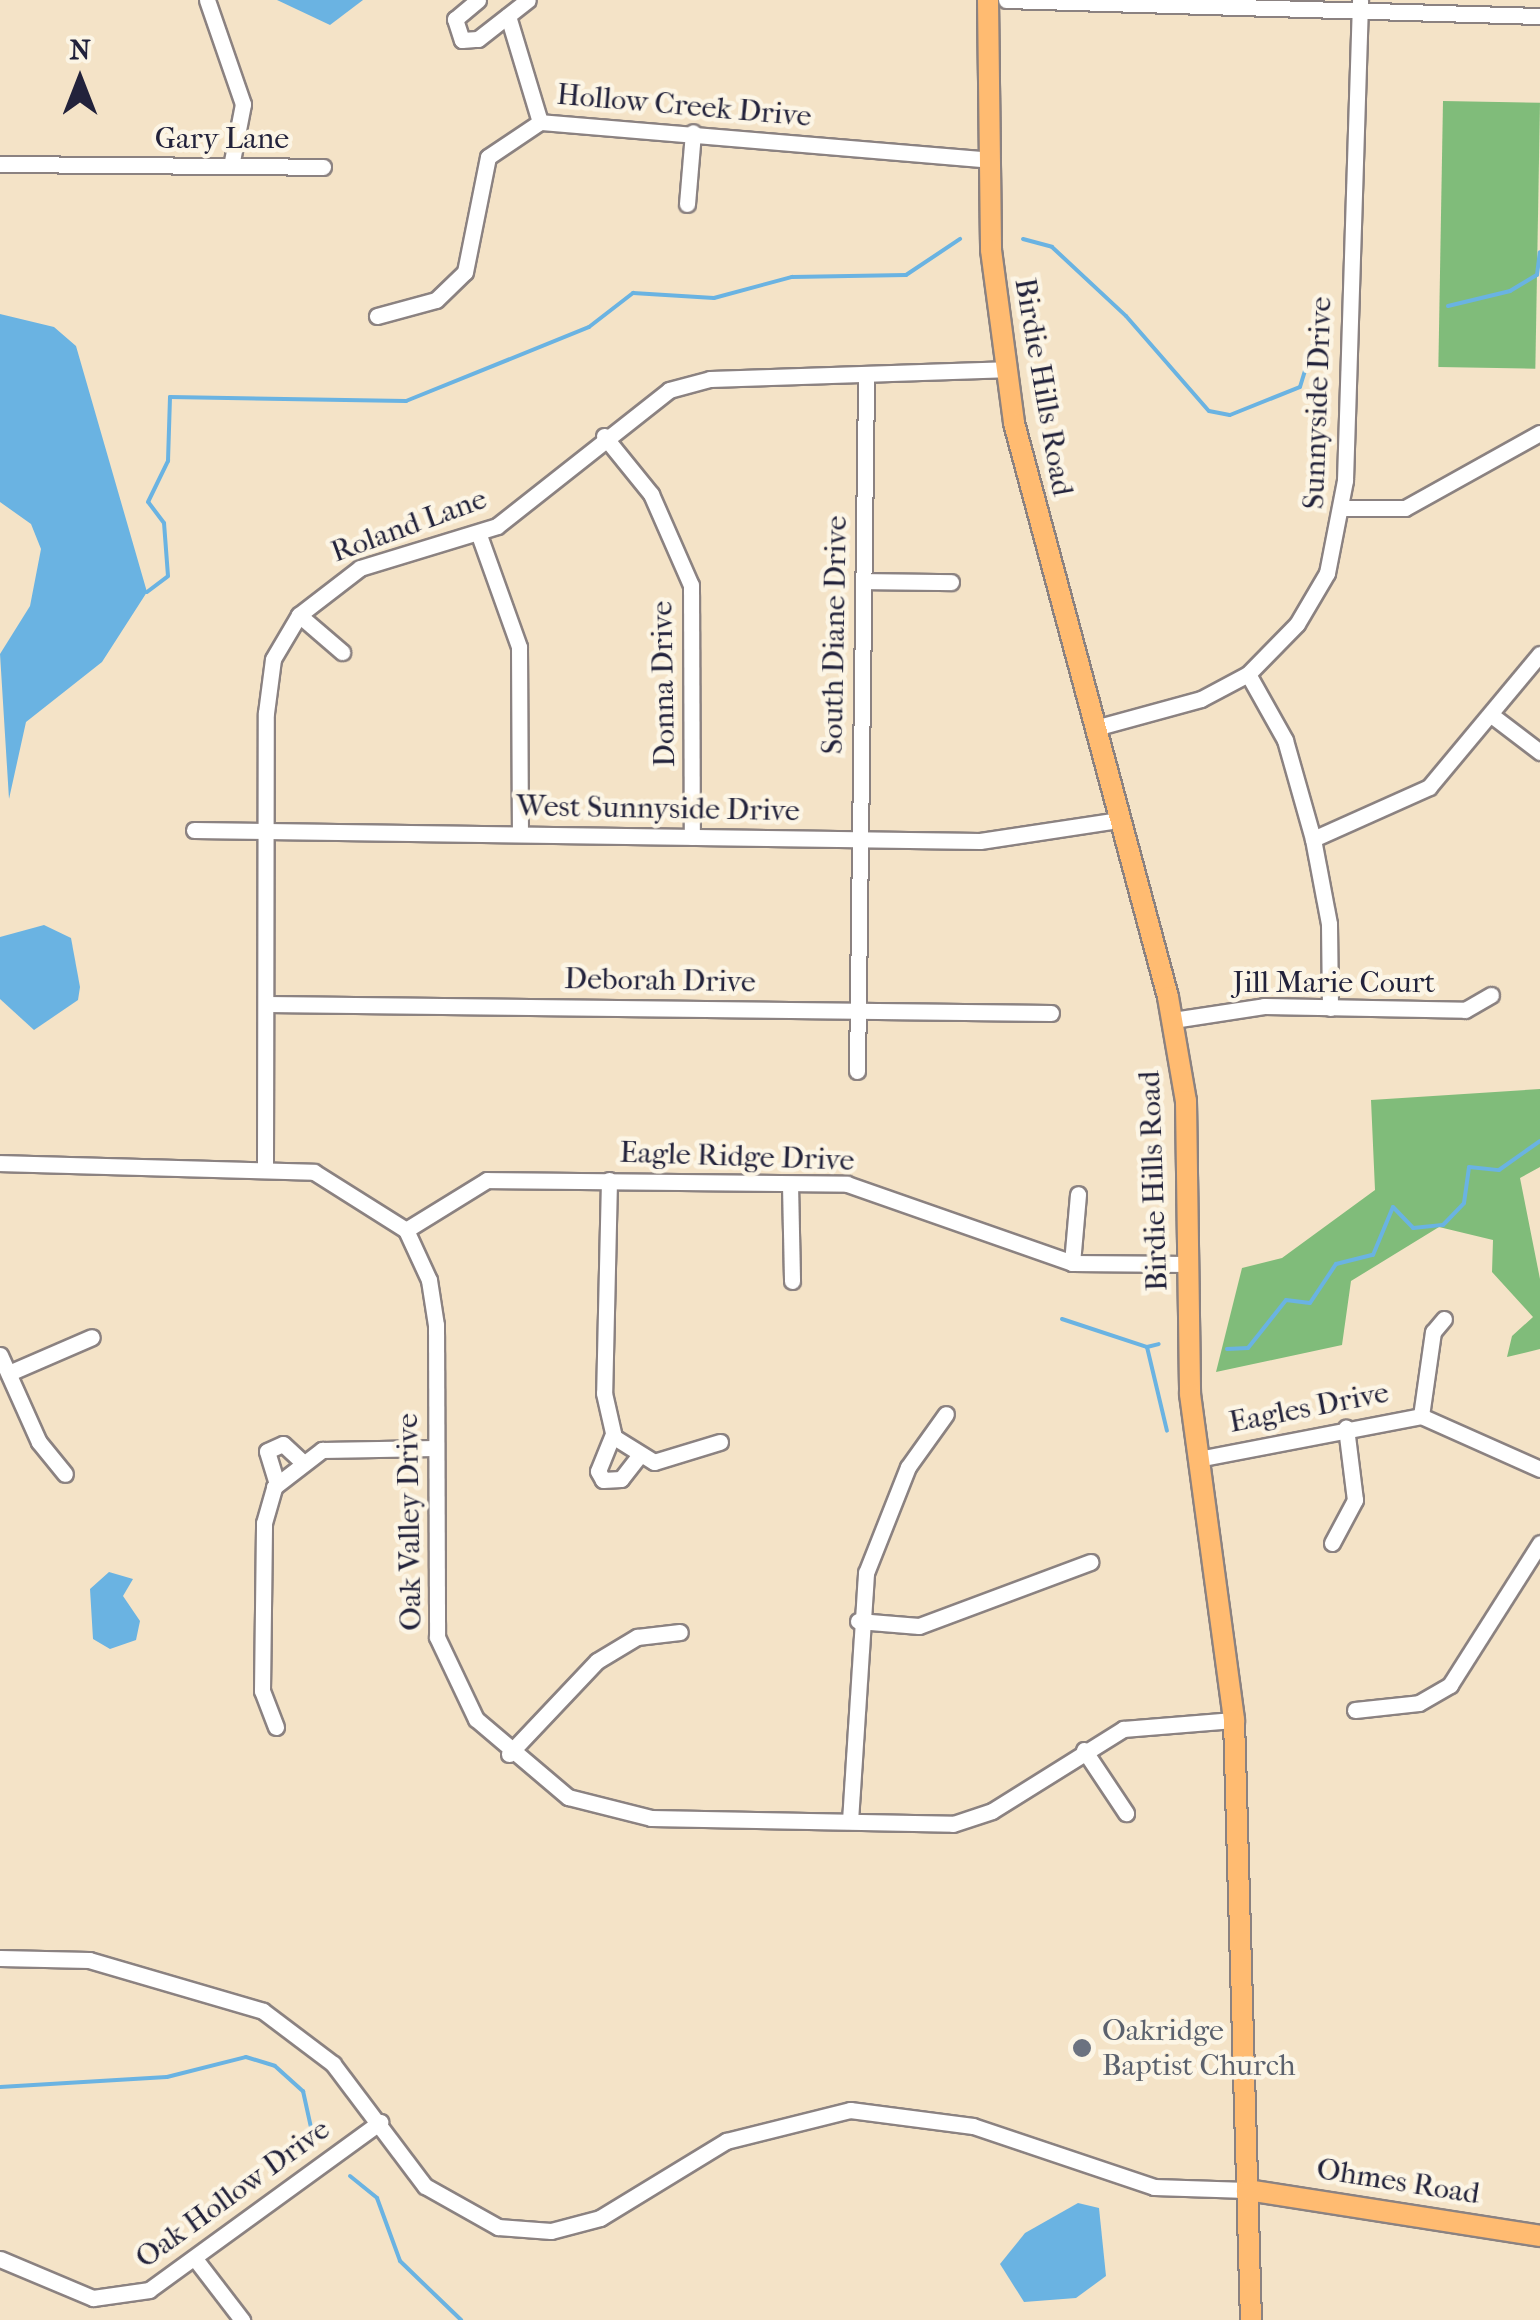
<!DOCTYPE html>
<style>
body{margin:0}
#map{position:relative;width:1540px;height:2320px;overflow:hidden;background:#f4e3c7;font-family:"IM FELL French Canon",serif}
div>[style]{position:absolute}
.forest>*{inset:0;background:#80bc7a;transform-origin:0 0}
.water>*{inset:0;background:#6ab3e2}
.stream>*{height:4px;margin:-2px;padding:0 2px;transform-origin:2px;border-radius:2px;background:#6ab3e2}
.roads{filter:drop-shadow(2px 0 #8b8281) drop-shadow(-2px 0 #8b8281) drop-shadow(0 2px #8b8281) drop-shadow(0 -2px #8b8281)}
.minor>*{height:15px;margin:-7.5px;padding:0 7.5px;transform-origin:7.5px;border-radius:7.5px;background:#fff}
.major>*{height:20px;margin:-10px;padding:0 10px;transform-origin:10px;border-radius:10px;background:#ffbb71}
.dots>*{width:28px;height:28px;translate:-50% -50%;box-sizing:border-box;border:5px solid #fcf5e5;border-radius:50%}
span{translate:-50% -50%;white-space:nowrap;text-align:center;line-height:1.15;-webkit-text-stroke:9px #fcf5e5;paint-order:stroke}
.street-label{font-size:30px;color:#22223b}
.worship-label{font-size:30px;color:#5b616d}
.left{translate:0 -50%;text-align:left}
.north{position:absolute;left:30px;top:30px;width:100px;height:100px;-webkit-text-stroke:8px #fcf5e5;paint-order:stroke;rotate:0deg;font-size:28px;font-weight:700;line-height:40px;text-align:center;color:#22223b}
.north::after{content:'';display:block;margin:auto;width:35px;height:45px;background:#22223b;clip-path:polygon(50% 0,100% 100%,50% 72%,0 100%)}
</style>
<div id="map">
<div class="forest">
<i style="left:1443px;top:101px;width:97px;height:266px;rotate:1deg"></i>
<i style="clip-path:polygon(1540px 1089px,1540px 1167px,1520px 1178px,1540px 1279px,1540px 1349px,1507px 1357px,1512px 1336px,1533px 1317px,1492px 1272px,1493px 1240px,1439px 1227px,1351px 1281px,1342px 1345px,1216px 1372px,1242px 1268px,1282px 1258px,1375px 1190px,1371px 1100px)"></i>
</div>
<div class="water">
<i style="clip-path:polygon(277px 0,363px 0,330px 25px)"></i>
<i style="clip-path:polygon(0 314px,54px 327px,76px 346px,147px 592px,102px 662px,26px 722px,9px 799px,0 654px,30px 606px,41px 549px,31px 524px,0 502px)"></i>
<i style="clip-path:polygon(44px 925px,71px 938px,80px 987px,78px 1000px,34px 1030px,0 999px,0 937px)"></i>
<i style="clip-path:polygon(109px 1572px,133px 1579px,123px 1596px,140px 1621px,136px 1640px,110px 1649px,93px 1639px,90px 1589px)"></i>
<i style="clip-path:polygon(1078px 2203px,1099px 2208px,1106px 2276px,1076px 2298px,1024px 2302px,1000px 2264px,1025px 2233px)"></i>
</div>
<div class="stream">
<i style="left:1023px;top:239px;width:30px;rotate:15deg"></i>
<i style="left:1052px;top:247px;width:101px;rotate:43deg"></i>
<i style="left:1126px;top:316px;width:126px;rotate:48.9deg"></i>
<i style="left:1209px;top:411px;width:21px;rotate:11deg"></i>
<i style="left:1230px;top:415px;width:75px;rotate:-21.8deg"></i>
<i style="left:1300px;top:387px;width:78px;rotate:-73deg"></i>
<i style="left:1448px;top:306px;width:64px;rotate:-13.6deg"></i>
<i style="left:1510px;top:291px;width:31px;rotate:-31deg"></i>
<i style="left:1537px;top:275px;width:23px;rotate:-83deg"></i>
<i style="left:147px;top:592px;width:26px;rotate:-37deg"></i>
<i style="left:168px;top:576px;width:53px;rotate:-94.3deg"></i>
<i style="left:164px;top:523px;width:26px;rotate:-127deg"></i>
<i style="left:148px;top:502px;width:46px;rotate:-64deg"></i>
<i style="left:168px;top:461px;width:64px;rotate:-88.2deg"></i>
<i style="left:170px;top:397px;width:236px;rotate:1deg"></i>
<i style="left:406px;top:401px;width:197px;rotate:-22deg"></i>
<i style="left:589px;top:327px;width:56px;rotate:-37.7deg"></i>
<i style="left:633px;top:293px;width:81px;rotate:3.5deg"></i>
<i style="left:714px;top:298px;width:81px;rotate:-15.1deg"></i>
<i style="left:792px;top:277px;width:114px;rotate:-1deg"></i>
<i style="left:906px;top:275px;width:65px;rotate:-33.7deg"></i>
<i style="left:1062px;top:1319px;width:89px;rotate:18.2deg"></i>
<i style="left:1147px;top:1347px;width:86px;rotate:76.6deg"></i>
<i style="left:1147px;top:1347px;width:12px;rotate:-14deg"></i>
<i style="left:1227px;top:1349px;width:21px;rotate:-3deg"></i>
<i style="left:1248px;top:1348px;width:61px;rotate:-51.6deg"></i>
<i style="left:1286px;top:1300px;width:24px;rotate:7deg"></i>
<i style="left:1310px;top:1303px;width:47px;rotate:-56.3deg"></i>
<i style="left:1336px;top:1264px;width:38px;rotate:-14deg"></i>
<i style="left:1373px;top:1255px;width:52px;rotate:-67.4deg"></i>
<i style="left:1393px;top:1207px;width:29px;rotate:46deg"></i>
<i style="left:1413px;top:1228px;width:30px;rotate:-6deg"></i>
<i style="left:1443px;top:1225px;width:30px;rotate:-46deg"></i>
<i style="left:1464px;top:1203px;width:36px;rotate:-82deg"></i>
<i style="left:1469px;top:1167px;width:30px;rotate:6deg"></i>
<i style="left:1499px;top:1170px;width:50px;rotate:-35.3deg"></i>
<i style="left:0;top:2087px;width:167px;rotate:-3.4deg"></i>
<i style="left:167px;top:2077px;width:81px;rotate:-14.2deg"></i>
<i style="left:246px;top:2057px;width:30px;rotate:17deg"></i>
<i style="left:275px;top:2066px;width:38px;rotate:42deg"></i>
<i style="left:303px;top:2091px;width:51px;rotate:77.6deg"></i>
<i style="left:350px;top:2176px;width:35px;rotate:39deg"></i>
<i style="left:377px;top:2198px;width:67px;rotate:69.9deg"></i>
<i style="left:400px;top:2261px;width:85px;rotate:44deg"></i>
</div>
<div class="roads">
<div class="minor">
<i style="left:207px;top:0;width:110px;rotate:70.9deg"></i>
<i style="left:243px;top:104px;width:58px;rotate:100.9deg"></i>
<i style="left:478px;top:0;width:30px;rotate:140deg"></i>
<i style="left:455px;top:19px;width:22px;rotate:72deg"></i>
<i style="left:462px;top:40px;width:16px;rotate:-4deg"></i>
<i style="left:478px;top:39px;width:63px;rotate:-38deg"></i>
<i style="left:1006px;top:0;width:534px;rotate:1.72deg"></i>
<i style="left:508px;top:16px;width:111px;rotate:73.2deg"></i>
<i style="left:0;top:164px;width:323px;rotate:0.5deg"></i>
<i style="left:687px;top:204px;width:72px;rotate:-85.2deg"></i>
<i style="left:377px;top:316px;width:61px;rotate:-15.2deg"></i>
<i style="left:436px;top:300px;width:40px;rotate:-44deg"></i>
<i style="left:465px;top:272px;width:117px;rotate:-78.7deg"></i>
<i style="left:488px;top:157px;width:63px;rotate:-33.9deg"></i>
<i style="left:540px;top:122px;width:450px;rotate:4.8deg"></i>
<i style="left:604px;top:436px;width:75px;rotate:51deg"></i>
<i style="left:651px;top:494px;width:99px;rotate:66.3deg"></i>
<i style="left:691px;top:585px;width:252px;rotate:89.8deg"></i>
<i style="left:1343px;top:508px;width:62px"></i>
<i style="left:1405px;top:508px;width:154px;rotate:-29.1deg"></i>
<i style="left:479px;top:535px;width:119px;rotate:70.3deg"></i>
<i style="left:519px;top:647px;width:187px;rotate:89.7deg"></i>
<i style="left:864px;top:581px;width:87px;rotate:0.7deg"></i>
<i style="left:299px;top:615px;width:57px;rotate:40.7deg"></i>
<i style="left:1248px;top:674px;width:76px;rotate:60.7deg"></i>
<i style="left:1285px;top:740px;width:103px;rotate:74.2deg"></i>
<i style="left:1313px;top:839px;width:86px;rotate:79.3deg"></i>
<i style="left:1329px;top:924px;width:84px;rotate:89.3deg"></i>
<i style="left:1494px;top:717px;width:58px;rotate:37.3deg"></i>
<i style="left:1095px;top:728px;width:110px;rotate:-15.3deg"></i>
<i style="left:1201px;top:699px;width:53px;rotate:-28deg"></i>
<i style="left:1248px;top:674px;width:70px;rotate:-45.6deg"></i>
<i style="left:1297px;top:624px;width:59px;rotate:-59.5deg"></i>
<i style="left:1327px;top:573px;width:95px;rotate:-79deg"></i>
<i style="left:1345px;top:480px;width:480px;rotate:-88.2deg"></i>
<i style="left:194px;top:830px;width:786px;rotate:0.8deg"></i>
<i style="left:980px;top:841px;width:141px;rotate:-8.6deg"></i>
<i style="left:1313px;top:839px;width:127px;rotate:-24.1deg"></i>
<i style="left:1429px;top:787px;width:173px;rotate:-50.2deg"></i>
<i style="left:267px;top:1004px;width:784px;rotate:0.66deg"></i>
<i style="left:1173px;top:1020px;width:92px;rotate:-8.7deg"></i>
<i style="left:1264px;top:1006px;width:201px;rotate:1.1deg"></i>
<i style="left:1465px;top:1010px;width:30px;rotate:-30deg"></i>
<i style="left:857px;top:1071px;width:692px;rotate:-89.25deg"></i>
<i style="left:0;top:1163px;width:314px;rotate:1.6deg"></i>
<i style="left:314px;top:1172px;width:109px;rotate:32.2deg"></i>
<i style="left:406px;top:1230px;width:55px;rotate:65.3deg"></i>
<i style="left:429px;top:1280px;width:46px;rotate:81.2deg"></i>
<i style="left:436px;top:1325px;width:312px;rotate:89.8deg"></i>
<i style="left:437px;top:1637px;width:91px;rotate:64.6deg"></i>
<i style="left:476px;top:1719px;width:121px;rotate:40.3deg"></i>
<i style="left:568px;top:1797px;width:86px;rotate:14.2deg"></i>
<i style="left:651px;top:1818px;width:302px;rotate:1.1deg"></i>
<i style="left:953px;top:1824px;width:41px;rotate:-18.4deg"></i>
<i style="left:992px;top:1811px;width:155px;rotate:-32deg"></i>
<i style="left:1123px;top:1729px;width:111px;rotate:-4.6deg"></i>
<i style="left:265px;top:1168px;width:455px;rotate:-89.9deg"></i>
<i style="left:266px;top:713px;width:54px;rotate:-82.6deg"></i>
<i style="left:273px;top:659px;width:51px;rotate:-59.4deg"></i>
<i style="left:299px;top:615px;width:77px;rotate:-37.6deg"></i>
<i style="left:360px;top:568px;width:143px;rotate:-17deg"></i>
<i style="left:497px;top:526px;width:219px;rotate:-38.3deg"></i>
<i style="left:669px;top:390px;width:42px;rotate:-15deg"></i>
<i style="left:710px;top:379px;width:295px;rotate:-1.9deg"></i>
<i style="left:609px;top:1180px;width:213px;rotate:91.3deg"></i>
<i style="left:604px;top:1393px;width:45px;rotate:77.2deg"></i>
<i style="left:614px;top:1437px;width:47px;rotate:32deg"></i>
<i style="left:654px;top:1462px;width:69px;rotate:-16.9deg"></i>
<i style="left:790px;top:1184px;width:97px;rotate:88.8deg"></i>
<i style="left:406px;top:1230px;width:95px;rotate:-31.7deg"></i>
<i style="left:487px;top:1180px;width:360px;rotate:0.6deg"></i>
<i style="left:847px;top:1184px;width:238px;rotate:19.3deg"></i>
<i style="left:1072px;top:1263px;width:117px;rotate:0.5deg"></i>
<i style="left:1072px;top:1263px;width:69px;rotate:-85deg"></i>
<i style="left:0;top:1355px;width:95px;rotate:65.9deg"></i>
<i style="left:39px;top:1442px;width:41px;rotate:50.9deg"></i>
<i style="left:9px;top:1373px;width:90px;rotate:-23.4deg"></i>
<i style="left:1421px;top:1416px;width:85px;rotate:-81.9deg"></i>
<i style="left:1433px;top:1332px;width:17px;rotate:-50deg"></i>
<i style="left:613px;top:1434px;width:40px;rotate:112deg"></i>
<i style="left:598px;top:1471px;width:10px;rotate:61deg"></i>
<i style="left:603px;top:1480px;width:18px;rotate:-3deg"></i>
<i style="left:621px;top:1479px;width:28px;rotate:-52deg"></i>
<i style="left:1198px;top:1459px;width:227px;rotate:-10.9deg"></i>
<i style="left:1421px;top:1416px;width:130px;rotate:24deg"></i>
<i style="left:277px;top:1484px;width:34px;rotate:-107deg"></i>
<i style="left:267px;top:1451px;width:17px;rotate:-24deg"></i>
<i style="left:283px;top:1444px;width:25px;rotate:43deg"></i>
<i style="left:1332px;top:1543px;width:49px;rotate:-61.9deg"></i>
<i style="left:1355px;top:1500px;width:73px;rotate:-97.1deg"></i>
<i style="left:858px;top:1621px;width:61px;rotate:4.7deg"></i>
<i style="left:919px;top:1626px;width:183px;rotate:-20.5deg"></i>
<i style="left:1355px;top:1710px;width:64px;rotate:-6.2deg"></i>
<i style="left:1419px;top:1703px;width:36px;rotate:-30deg"></i>
<i style="left:1450px;top:1685px;width:168px;rotate:-57.6deg"></i>
<i style="left:276px;top:1727px;width:39px;rotate:-111deg"></i>
<i style="left:262px;top:1691px;width:168px;rotate:-89.3deg"></i>
<i style="left:264px;top:1523px;width:37px;rotate:-74deg"></i>
<i style="left:274px;top:1487px;width:61px;rotate:-37.6deg"></i>
<i style="left:322px;top:1450px;width:113px;rotate:-1deg"></i>
<i style="left:1084px;top:1750px;width:76px;rotate:56.3deg"></i>
<i style="left:509px;top:1754px;width:128px;rotate:-46.6deg"></i>
<i style="left:597px;top:1661px;width:47px;rotate:-31deg"></i>
<i style="left:637px;top:1637px;width:43px;rotate:-6.6deg"></i>
<i style="left:850px;top:1821px;width:249px;rotate:-86.3deg"></i>
<i style="left:866px;top:1573px;width:114px;rotate:-68.4deg"></i>
<i style="left:908px;top:1467px;width:65px;rotate:-54.4deg"></i>
<i style="left:0;top:1958px;width:89px;rotate:1.3deg"></i>
<i style="left:89px;top:1960px;width:181px;rotate:16.3deg"></i>
<i style="left:263px;top:2011px;width:88px;rotate:37.1deg"></i>
<i style="left:333px;top:2064px;width:153px;rotate:53deg"></i>
<i style="left:425px;top:2186px;width:84px;rotate:29.3deg"></i>
<i style="left:498px;top:2227px;width:53px;rotate:4.3deg"></i>
<i style="left:551px;top:2231px;width:51px;rotate:-14.9deg"></i>
<i style="left:600px;top:2218px;width:148px;rotate:-31.4deg"></i>
<i style="left:726px;top:2141px;width:128px;rotate:-14deg"></i>
<i style="left:850px;top:2110px;width:124px;rotate:7.4deg"></i>
<i style="left:973px;top:2126px;width:191px;rotate:18.6deg"></i>
<i style="left:1154px;top:2187px;width:93px;rotate:1.8deg"></i>
<i style="left:0;top:2259px;width:101px;rotate:22.8deg"></i>
<i style="left:93px;top:2298px;width:57px;rotate:-8.1deg"></i>
<i style="left:149px;top:2290px;width:286px;rotate:-36deg"></i>
<i style="left:196px;top:2260px;width:76px;rotate:52.5deg"></i>
</div>
<div class="major">
<i style="left:988px;top:0;width:250px;rotate:89.3deg"></i>
<i style="left:991px;top:250px;width:175px;rotate:82.4deg"></i>
<i style="left:1014px;top:423px;width:594px;rotate:74.98deg"></i>
<i style="left:1168px;top:997px;width:106px;rotate:80.2deg"></i>
<i style="left:1186px;top:1101px;width:293px;rotate:89.2deg"></i>
<i style="left:1190px;top:1394px;width:329px;rotate:82.3deg"></i>
<i style="left:1234px;top:1720px;width:600px;rotate:88.38deg"></i>
<i style="left:1247px;top:2190px;width:297px;rotate:8.9deg"></i>
</div>
</div>
<div class="dots">
<i style="left:1082px;top:2048px;background:#6b7280"></i>
</div>
<div class="street-label">
<span style="left:684px;top:106px;rotate:5deg">Hollow Creek Drive</span>
<span style="left:222px;top:139px">Gary Lane</span>
<span style="left:1043px;top:387px;rotate:80deg">Birdie Hills Road</span>
<span style="left:1318px;top:403px;rotate:-88deg">Sunnyside Drive</span>
<span style="left:409px;top:526px;rotate:-20deg">Roland Lane</span>
<span style="left:835px;top:635px;rotate:-89deg">South Diane Drive</span>
<span style="left:664px;top:684px;rotate:-91deg">Donna Drive</span>
<span style="left:658px;top:809px;rotate:1deg">West Sunnyside Drive</span>
<span style="left:660px;top:981px;rotate:1deg">Deborah Drive</span>
<span style="left:1334px;top:983px">Jill Marie Court</span>
<span style="left:737px;top:1157px;rotate:2deg">Eagle Ridge Drive</span>
<span style="left:1154px;top:1181px;rotate:-92deg">Birdie Hills Road</span>
<span style="left:1309px;top:1408px;rotate:-11deg">Eagles Drive</span>
<span style="left:410px;top:1522px;rotate:-91deg">Oak Valley Drive</span>
<span style="left:1398px;top:2182px;rotate:9deg">Ohmes Road</span>
<span style="left:233px;top:2194px;rotate:-36deg">Oak Hollow Drive</span>
</div>
<div class="worship-label">
<span class="left" style="left:1102px;top:2048px">Oakridge<br>Baptist Church</span>
</div>
<div class="north">N</div>
</div>
